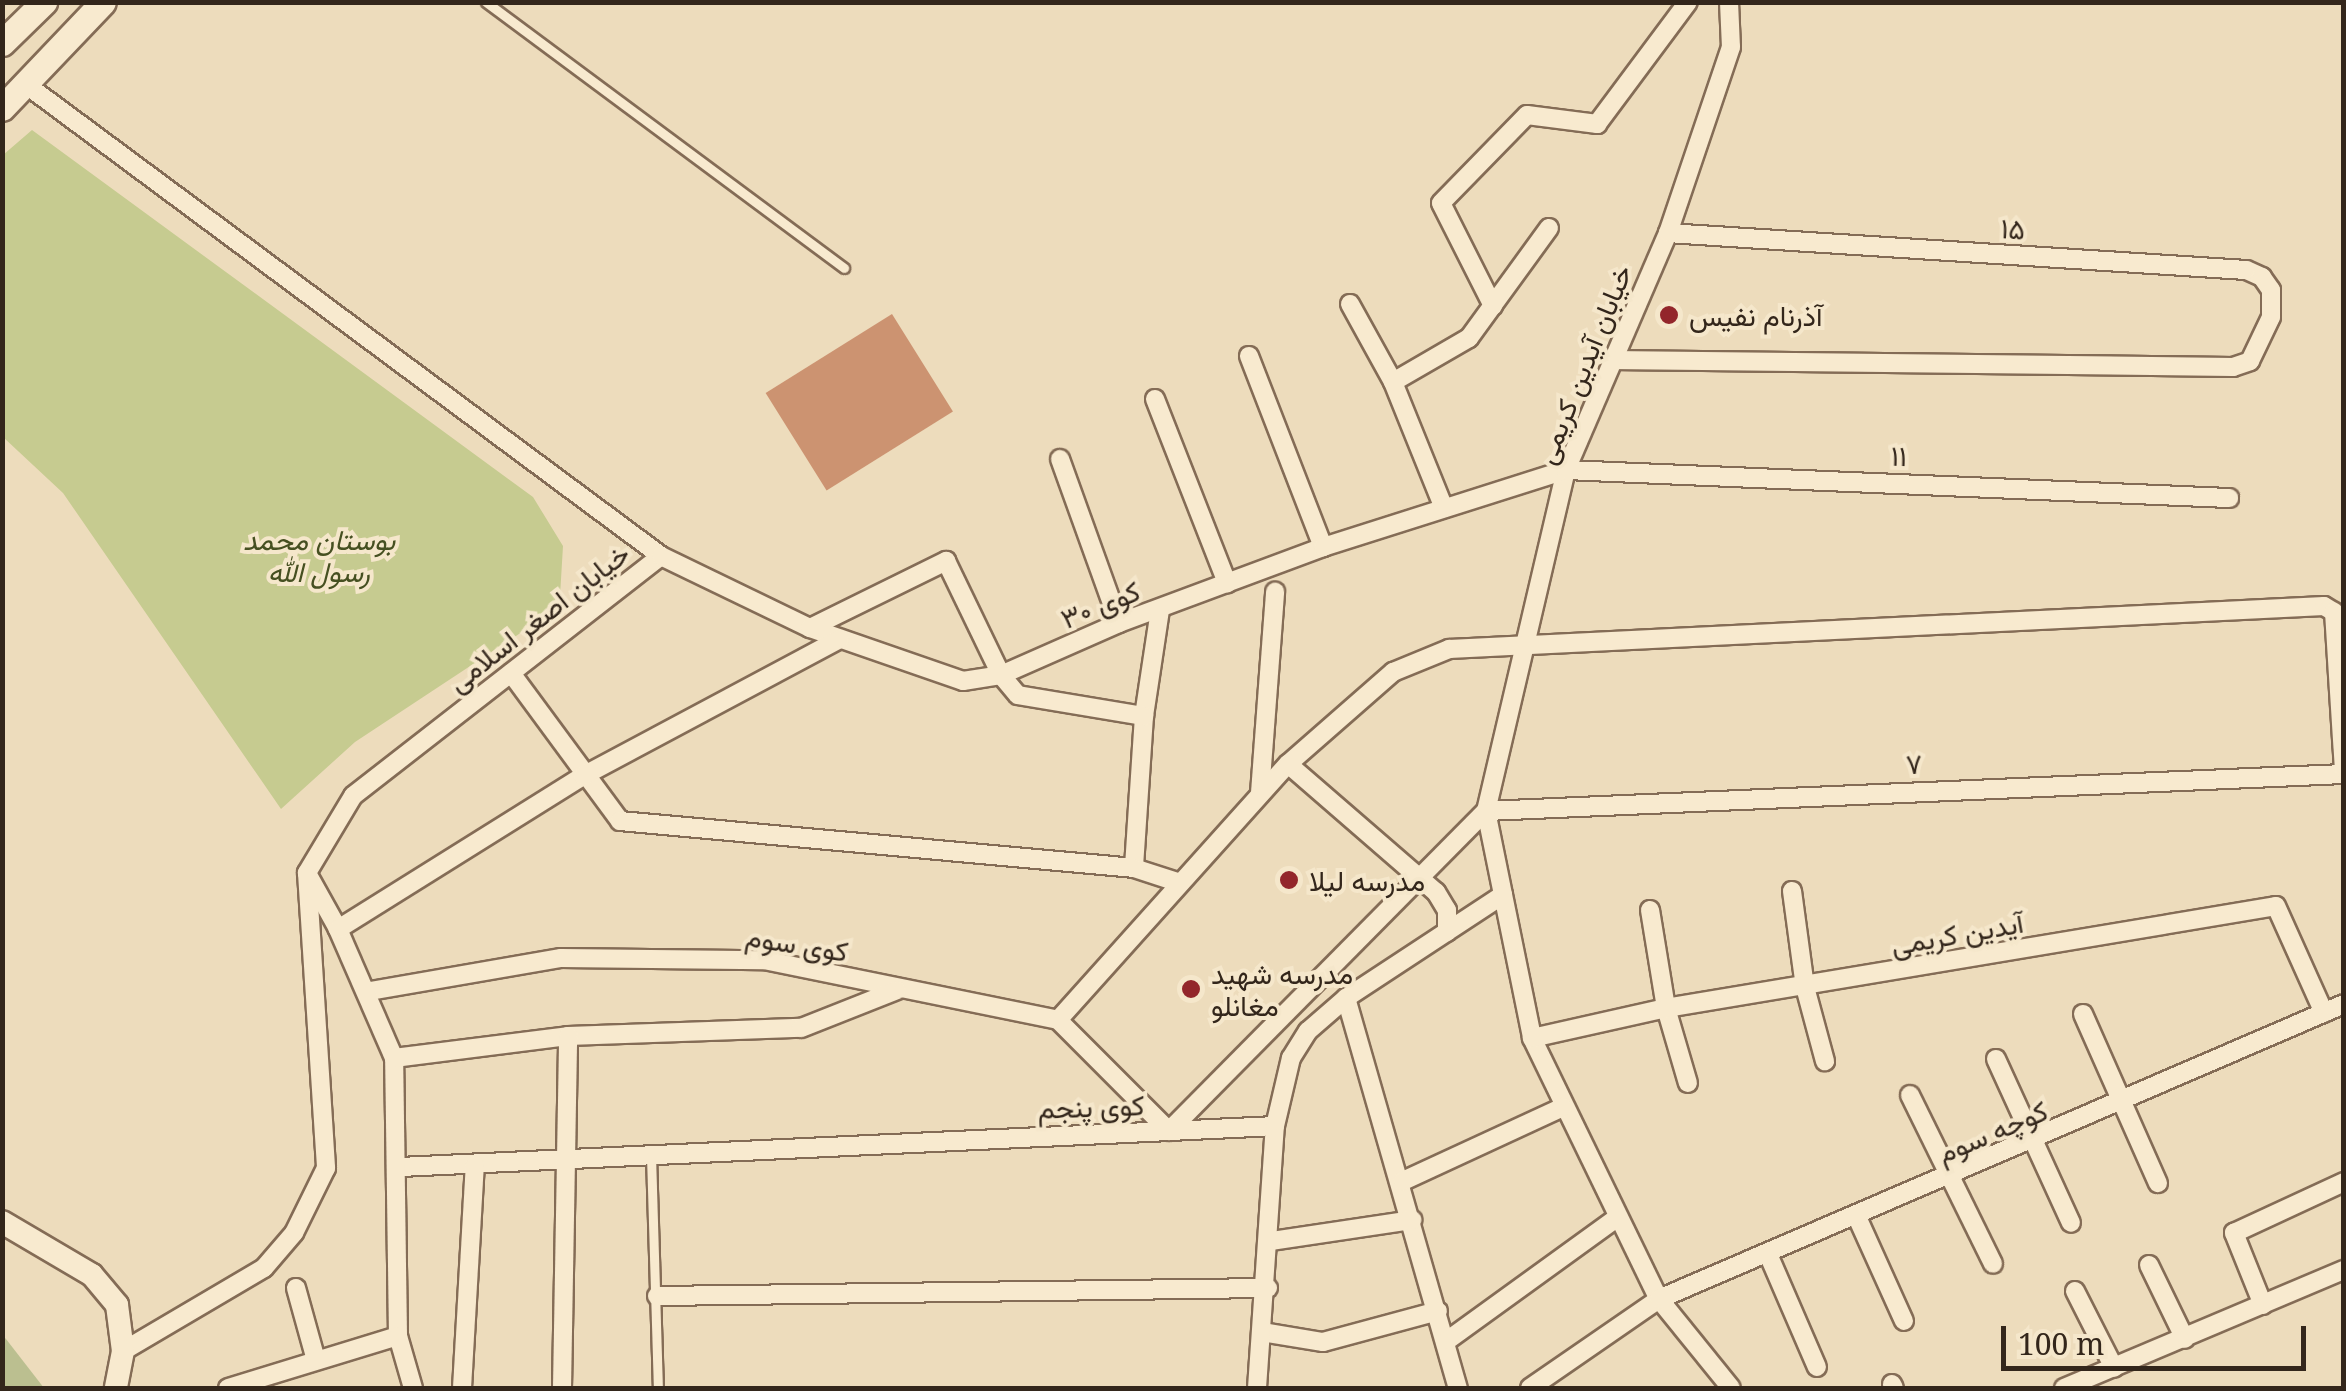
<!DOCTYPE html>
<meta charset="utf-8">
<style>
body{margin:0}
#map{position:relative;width:2346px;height:1391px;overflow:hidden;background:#eddcbc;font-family:"Noto Serif",Vazirmatn,serif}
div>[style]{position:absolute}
.green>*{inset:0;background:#c6cb90}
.cemetery>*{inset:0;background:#bbbf90}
.building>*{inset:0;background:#cc9371;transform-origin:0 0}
.roads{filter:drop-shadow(2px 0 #846c56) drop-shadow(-2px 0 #846c56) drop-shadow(0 2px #846c56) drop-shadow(0 -2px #846c56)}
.service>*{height:9px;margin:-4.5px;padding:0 4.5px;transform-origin:4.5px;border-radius:4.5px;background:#f8eacf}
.minor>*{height:18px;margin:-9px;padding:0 9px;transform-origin:9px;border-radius:9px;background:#f8eacf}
.tertiary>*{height:22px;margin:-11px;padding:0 11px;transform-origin:11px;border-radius:11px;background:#f8eacf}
.secondary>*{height:25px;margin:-12.5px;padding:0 12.5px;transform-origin:12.5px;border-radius:12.5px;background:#f8eacf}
.dots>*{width:28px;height:28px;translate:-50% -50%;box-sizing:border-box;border:5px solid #f5e7cb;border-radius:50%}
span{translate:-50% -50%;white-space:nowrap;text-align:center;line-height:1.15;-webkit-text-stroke:8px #f5e7cb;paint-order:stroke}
.street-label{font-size:28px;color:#33261b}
.poi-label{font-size:28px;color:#33261b}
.left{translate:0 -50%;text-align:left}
.park-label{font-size:28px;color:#465021;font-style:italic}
.frame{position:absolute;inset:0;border:5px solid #33261b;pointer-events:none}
.scale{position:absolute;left:2001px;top:1326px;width:305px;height:45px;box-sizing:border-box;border:5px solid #33261b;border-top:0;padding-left:12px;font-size:30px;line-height:35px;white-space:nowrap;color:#33261b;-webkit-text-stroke:8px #f5e7cb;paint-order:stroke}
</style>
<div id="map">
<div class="green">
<i style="clip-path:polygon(32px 130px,533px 497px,563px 546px,560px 596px,528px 628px,355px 742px,281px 809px,63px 493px,3px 437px,3px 155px)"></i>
</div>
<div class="cemetery">
<i style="clip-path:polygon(2px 1335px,6px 1339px,44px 1388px,3px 1388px)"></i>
</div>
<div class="building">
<i style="left:892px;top:314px;width:115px;height:149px;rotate:58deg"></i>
</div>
<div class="roads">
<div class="service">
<i style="left:486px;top:2px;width:446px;rotate:36.6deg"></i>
<i style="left:651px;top:1155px;width:233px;rotate:88.3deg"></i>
</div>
<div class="minor">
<i style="left:1729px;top:2px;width:45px;rotate:87.5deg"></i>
<i style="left:1731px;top:47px;width:196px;rotate:108.7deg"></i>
<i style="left:1668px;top:233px;width:258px;rotate:113.3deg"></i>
<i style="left:1566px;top:470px;width:350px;rotate:103.2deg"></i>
<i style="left:1486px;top:811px;width:232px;rotate:78.5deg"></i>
<i style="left:1532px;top:1038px;width:290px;rotate:64.1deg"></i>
<i style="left:1659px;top:1299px;width:114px;rotate:51deg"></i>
<i style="left:28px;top:86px;width:788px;rotate:36.59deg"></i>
<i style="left:661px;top:556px;width:390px;rotate:142.1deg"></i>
<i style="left:353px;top:796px;width:90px;rotate:120.9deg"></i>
<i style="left:307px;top:873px;width:296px;rotate:86.3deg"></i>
<i style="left:326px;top:1168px;width:72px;rotate:116.2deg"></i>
<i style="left:294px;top:1233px;width:46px;rotate:130.6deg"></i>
<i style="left:264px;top:1268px;width:164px;rotate:149.5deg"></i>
<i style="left:1350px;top:304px;width:89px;rotate:61.1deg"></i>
<i style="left:1393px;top:382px;width:136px;rotate:68deg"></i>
<i style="left:1493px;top:306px;width:115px;rotate:-116.8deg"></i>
<i style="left:1441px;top:203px;width:123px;rotate:-45.7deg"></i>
<i style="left:1527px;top:115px;width:71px;rotate:7.3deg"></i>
<i style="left:1597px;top:124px;width:152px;rotate:-53.3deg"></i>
<i style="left:1249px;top:356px;width:205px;rotate:68.8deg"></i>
<i style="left:1611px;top:360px;width:622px;rotate:0.64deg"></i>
<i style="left:2233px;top:367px;width:18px;rotate:-19deg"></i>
<i style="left:2250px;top:361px;width:49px;rotate:-64.5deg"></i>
<i style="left:2271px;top:317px;width:27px;rotate:-90deg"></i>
<i style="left:2271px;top:290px;width:16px;rotate:-125deg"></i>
<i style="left:2262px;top:277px;width:17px;rotate:-156deg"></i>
<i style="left:2246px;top:270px;width:579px;rotate:-176.34deg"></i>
<i style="left:1393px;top:382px;width:88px;rotate:-30.1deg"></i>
<i style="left:1469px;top:338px;width:136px;rotate:-54deg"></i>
<i style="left:1155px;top:399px;width:198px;rotate:68.6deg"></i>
<i style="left:1060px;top:459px;width:174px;rotate:70.2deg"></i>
<i style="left:661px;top:556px;width:165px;rotate:25.8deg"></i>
<i style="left:810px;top:628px;width:162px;rotate:19.1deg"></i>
<i style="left:963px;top:681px;width:38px;rotate:-9deg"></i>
<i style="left:1001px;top:675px;width:129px;rotate:-23.8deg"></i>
<i style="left:1119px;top:623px;width:218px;rotate:-20.4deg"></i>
<i style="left:1323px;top:547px;width:255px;rotate:-17.6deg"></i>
<i style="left:1566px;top:470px;width:664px;rotate:2.42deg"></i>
<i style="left:1160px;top:610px;width:107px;rotate:98.6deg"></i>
<i style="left:1144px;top:716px;width:152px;rotate:93.8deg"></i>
<i style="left:1134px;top:868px;width:45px;rotate:18deg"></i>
<i style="left:810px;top:628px;width:152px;rotate:-26.2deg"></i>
<i style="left:946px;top:561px;width:127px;rotate:64.2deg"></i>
<i style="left:1001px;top:675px;width:26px;rotate:50deg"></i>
<i style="left:1018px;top:695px;width:128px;rotate:9.5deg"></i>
<i style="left:511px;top:673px;width:184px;rotate:53.6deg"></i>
<i style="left:620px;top:821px;width:516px;rotate:5.22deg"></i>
<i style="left:1288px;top:764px;width:196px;rotate:40.9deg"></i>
<i style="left:1436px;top:892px;width:21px;rotate:59deg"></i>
<i style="left:1447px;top:910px;width:22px;rotate:90deg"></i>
<i style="left:1260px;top:793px;width:202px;rotate:-85.7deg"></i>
<i style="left:1486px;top:811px;width:859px;rotate:-2.47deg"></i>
<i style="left:307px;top:873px;width:64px;rotate:61deg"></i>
<i style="left:1792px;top:891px;width:97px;rotate:82.3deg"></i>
<i style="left:1805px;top:987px;width:77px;rotate:74.9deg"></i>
<i style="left:1650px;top:910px;width:99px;rotate:80.7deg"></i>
<i style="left:1666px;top:1008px;width:78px;rotate:73.7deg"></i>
<i style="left:370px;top:991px;width:194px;rotate:-9.8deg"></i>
<i style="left:561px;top:958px;width:203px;rotate:0.6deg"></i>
<i style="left:764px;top:960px;width:300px;rotate:11.5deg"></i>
<i style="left:1058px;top:1020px;width:157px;rotate:45deg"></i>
<i style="left:1346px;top:998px;width:406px;rotate:74deg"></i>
<i style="left:2083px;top:1014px;width:185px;rotate:66.1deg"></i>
<i style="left:1058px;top:1020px;width:344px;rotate:-48.1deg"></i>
<i style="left:1288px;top:764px;width:140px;rotate:-41.2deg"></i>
<i style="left:1393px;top:672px;width:61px;rotate:-22.3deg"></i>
<i style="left:1449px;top:649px;width:876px;rotate:-2.81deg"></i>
<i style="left:2324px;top:606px;width:12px;rotate:31deg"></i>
<i style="left:2334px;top:612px;width:157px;rotate:86.4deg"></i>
<i style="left:1532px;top:1038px;width:137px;rotate:-12.6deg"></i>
<i style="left:1666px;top:1008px;width:618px;rotate:-9.49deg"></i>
<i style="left:2276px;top:906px;width:117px;rotate:65.8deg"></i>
<i style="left:394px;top:1058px;width:141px;rotate:-113.5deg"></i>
<i style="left:338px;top:929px;width:289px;rotate:-32deg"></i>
<i style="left:583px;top:776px;width:291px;rotate:-28.1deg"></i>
<i style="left:1996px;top:1059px;width:180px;rotate:65.4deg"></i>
<i style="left:1910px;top:1095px;width:188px;rotate:63.8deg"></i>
<i style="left:1169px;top:1131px;width:450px;rotate:-45.3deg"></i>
<i style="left:400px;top:1167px;width:876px;rotate:-2.68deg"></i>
<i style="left:1403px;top:1181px;width:176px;rotate:-24.8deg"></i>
<i style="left:1857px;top:1217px;width:114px;rotate:65.7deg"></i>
<i style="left:1271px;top:1241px;width:143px;rotate:-8.5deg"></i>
<i style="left:1768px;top:1254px;width:123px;rotate:66.6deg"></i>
<i style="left:2149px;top:1265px;width:82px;rotate:64.1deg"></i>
<i style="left:296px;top:1288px;width:75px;rotate:74.5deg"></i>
<i style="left:2075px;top:1291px;width:86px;rotate:63.1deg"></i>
<i style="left:657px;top:1296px;width:611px;rotate:-0.75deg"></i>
<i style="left:2263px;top:1305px;width:78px;rotate:-111.9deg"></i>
<i style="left:2234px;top:1233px;width:121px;rotate:-24.9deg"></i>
<i style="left:1262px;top:1332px;width:62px;rotate:9.3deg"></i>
<i style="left:1323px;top:1342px;width:119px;rotate:-15.1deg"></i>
<i style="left:398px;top:1336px;width:278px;rotate:-90.8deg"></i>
<i style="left:394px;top:1058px;width:175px;rotate:-7.2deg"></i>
<i style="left:568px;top:1036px;width:233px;rotate:-2deg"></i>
<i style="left:801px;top:1028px;width:103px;rotate:-21.6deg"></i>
<i style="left:1448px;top:1340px;width:206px;rotate:-35.9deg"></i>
<i style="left:1892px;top:1384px;width:4px;rotate:63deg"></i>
<i style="left:228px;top:1388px;width:178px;rotate:-17deg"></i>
<i style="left:398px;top:1336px;width:54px;rotate:73.9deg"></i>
<i style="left:462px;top:1388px;width:223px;rotate:-86.7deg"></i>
<i style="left:562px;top:1388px;width:352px;rotate:-89deg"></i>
<i style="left:1257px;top:1388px;width:263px;rotate:-86.1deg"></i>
<i style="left:1275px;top:1126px;width:70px;rotate:-76.8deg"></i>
<i style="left:1291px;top:1058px;width:32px;rotate:-58deg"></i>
<i style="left:1308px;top:1031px;width:50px;rotate:-41deg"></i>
<i style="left:1346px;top:998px;width:188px;rotate:-33.3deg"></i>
<i style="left:1530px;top:1388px;width:157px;rotate:-34.6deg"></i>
<i style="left:1659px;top:1299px;width:746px;rotate:-23.3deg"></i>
<i style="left:2064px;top:1388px;width:304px;rotate:-22.9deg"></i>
</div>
<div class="tertiary">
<i style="left:2px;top:1222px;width:104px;rotate:30.5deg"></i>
<i style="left:92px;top:1275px;width:39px;rotate:50deg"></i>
<i style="left:117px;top:1305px;width:46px;rotate:82.6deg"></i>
<i style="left:123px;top:1351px;width:38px;rotate:101deg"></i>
</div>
<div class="secondary">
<i style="left:2px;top:43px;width:59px;rotate:-44.3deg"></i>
<i style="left:2px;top:108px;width:146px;rotate:-46.4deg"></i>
</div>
</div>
<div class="dots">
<i style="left:1669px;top:315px;background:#93262b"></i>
<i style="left:1289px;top:880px;background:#93262b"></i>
<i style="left:1191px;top:989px;background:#93262b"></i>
</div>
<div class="street-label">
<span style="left:2013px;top:228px;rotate:4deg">۱۵</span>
<span style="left:1583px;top:364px;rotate:-68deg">خیابان آیدین کریمی</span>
<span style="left:1899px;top:455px;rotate:2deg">۱۱</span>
<span style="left:1100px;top:604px;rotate:-22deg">کوی ۳۰</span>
<span style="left:538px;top:617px;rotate:-38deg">خیابان اصغر اسلامی</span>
<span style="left:1914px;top:763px;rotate:-3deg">۷</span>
<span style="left:1957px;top:933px;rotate:-10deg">آیدین کریمی</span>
<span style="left:797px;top:943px;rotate:9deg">کوی سوم</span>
<span style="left:1091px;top:1106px;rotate:-2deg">کوی پنجم</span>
<span style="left:1992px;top:1131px;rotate:-23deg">کوچه سوم</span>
</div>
<div class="poi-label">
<span class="left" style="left:1689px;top:315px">آذرنام نفیس</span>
<span class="left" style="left:1309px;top:880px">مدرسه لیلا</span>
<span class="left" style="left:1211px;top:989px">مدرسه شهید<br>مغانلو</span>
</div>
<div class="park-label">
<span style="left:319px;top:555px">بوستان محمد<br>رسول الله</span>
</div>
<div class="frame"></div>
<div class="scale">100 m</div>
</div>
